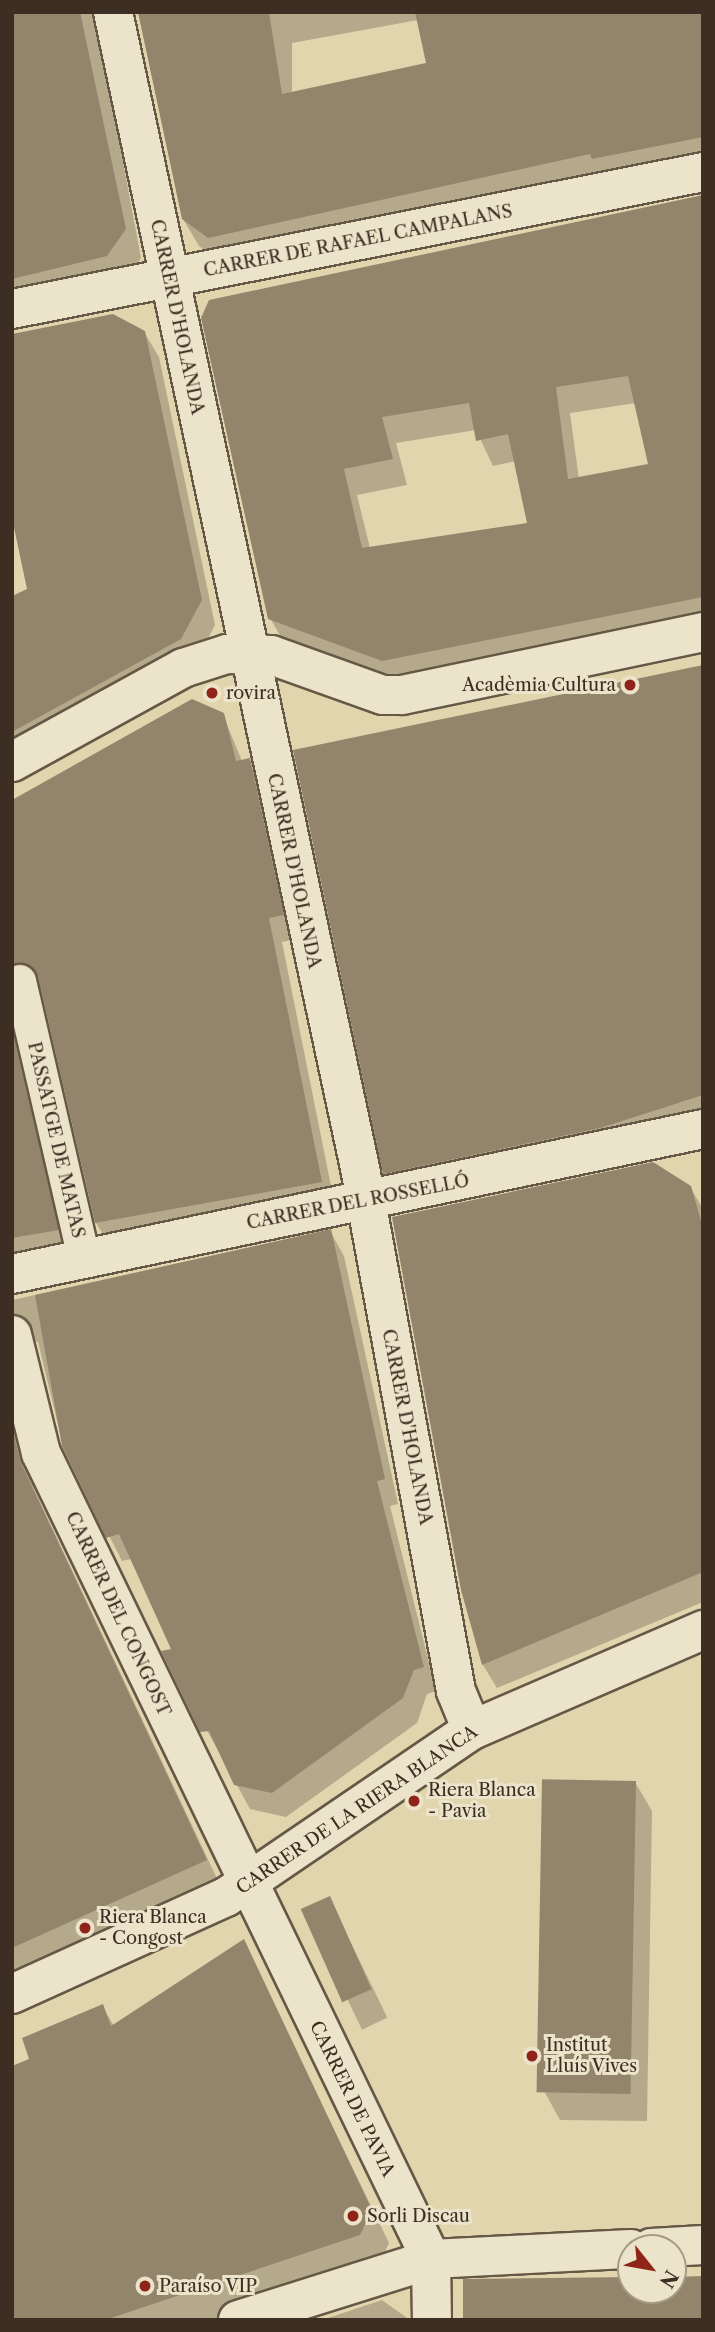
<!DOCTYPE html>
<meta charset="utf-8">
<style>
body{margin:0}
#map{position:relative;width:715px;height:2332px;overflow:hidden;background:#e1d5ae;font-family:"Libre Caslon Text",serif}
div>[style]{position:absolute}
.shadow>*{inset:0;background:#0003;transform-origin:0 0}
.building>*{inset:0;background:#92856b;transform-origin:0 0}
.roads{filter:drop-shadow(2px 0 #665846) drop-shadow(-2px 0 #665846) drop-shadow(0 2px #665846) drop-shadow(0 -2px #665846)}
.pedestrian>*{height:32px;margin:-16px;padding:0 16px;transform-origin:16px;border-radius:16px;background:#ece4ca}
.minor>*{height:38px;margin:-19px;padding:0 19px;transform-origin:19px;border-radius:19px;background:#ece4ca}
.dots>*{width:19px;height:19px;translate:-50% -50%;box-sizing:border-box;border:4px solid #ece4ca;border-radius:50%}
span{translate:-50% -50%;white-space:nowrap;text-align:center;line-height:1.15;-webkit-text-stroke:6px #ece4ca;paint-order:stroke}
.street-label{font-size:18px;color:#3d2e23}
.poi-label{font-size:18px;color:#3d2e23}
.right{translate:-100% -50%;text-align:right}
.left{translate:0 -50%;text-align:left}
.frame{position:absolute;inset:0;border:14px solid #3d2e23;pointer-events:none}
.north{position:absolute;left:617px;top:2234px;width:70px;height:70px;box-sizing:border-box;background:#ece4ca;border:2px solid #a69b87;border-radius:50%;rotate:121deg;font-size:19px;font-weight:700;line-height:28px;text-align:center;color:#3d2e23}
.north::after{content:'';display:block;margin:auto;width:24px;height:32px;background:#8f2418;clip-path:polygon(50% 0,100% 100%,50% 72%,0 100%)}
</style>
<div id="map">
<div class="shadow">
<i style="clip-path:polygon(12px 12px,95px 12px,141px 258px,123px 283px,12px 306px)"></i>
<i style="clip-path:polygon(evenodd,138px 12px,703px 12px,703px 167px,225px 264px,199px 246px,183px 219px,138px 12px,418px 20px,428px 64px,292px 94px,292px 43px,418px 20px)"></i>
<i style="clip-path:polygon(evenodd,703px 198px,703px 625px,398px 687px,285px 644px,270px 618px,203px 318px,703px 198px,636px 403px,650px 465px,579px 479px,570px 413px,636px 403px,703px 198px,476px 430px,493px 466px,516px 461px,529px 524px,370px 548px,357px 495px,407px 485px,396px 443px,476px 430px)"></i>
<i style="clip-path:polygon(144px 332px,159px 357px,215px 625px,195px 664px,12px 767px,12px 598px,29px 590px)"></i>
<i style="clip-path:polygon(703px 666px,703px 1122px,401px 1200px,385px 1173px)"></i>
<i style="clip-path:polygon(223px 715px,242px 761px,249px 760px,263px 784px,296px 939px,282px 942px,335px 1206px,111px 1247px,96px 1223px,42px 988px,29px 987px,71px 1254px,12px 1265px,12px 801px)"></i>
<i style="clip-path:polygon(690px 1187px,703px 1209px,703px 1602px,497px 1688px,483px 1665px,463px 1590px)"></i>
<i style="clip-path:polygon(330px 1231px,344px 1256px,398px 1504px,390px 1506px,436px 1691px,427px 1694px,417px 1723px,286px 1817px,250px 1809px,164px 1652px,173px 1651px,132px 1559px,122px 1561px,63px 1445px,38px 1342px,22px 1338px,12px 1343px,12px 1300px)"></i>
<i style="clip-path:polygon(12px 1399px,34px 1489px,220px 1885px,12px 1977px)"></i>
<i style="clip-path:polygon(635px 1782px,652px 1811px,647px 2121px,560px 2120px,544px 2091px)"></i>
<i style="left:329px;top:1898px;width:133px;height:28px;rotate:64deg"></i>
<i style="clip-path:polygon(243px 1942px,389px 2243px,378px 2267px,217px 2320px,12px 2320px,102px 2006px,114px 2026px)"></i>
<i style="clip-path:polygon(382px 2300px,410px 2320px,322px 2320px)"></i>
</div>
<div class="building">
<i style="clip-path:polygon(12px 12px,80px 12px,126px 229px,107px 256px,12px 279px)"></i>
<i style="clip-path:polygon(138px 12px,269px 12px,282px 94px,426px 63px,415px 12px,703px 12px,703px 137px,592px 159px,590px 154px,208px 238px,182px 219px)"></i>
<i style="clip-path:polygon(evenodd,703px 195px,703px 597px,382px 661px,268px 619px,201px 318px,209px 300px,703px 195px,628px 376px,648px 464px,568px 479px,556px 387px,628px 376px,703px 195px,469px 403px,476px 441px,508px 434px,527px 523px,362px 548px,344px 469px,393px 459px,382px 417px,469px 403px)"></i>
<i style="clip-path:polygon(113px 314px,145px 331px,202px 600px,181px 639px,12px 732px,12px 596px,27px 589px,12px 518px,12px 334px)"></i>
<i style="clip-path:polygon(703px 665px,703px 1095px,600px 1128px,383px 1174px,293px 750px)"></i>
<i style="clip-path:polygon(192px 699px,224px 713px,236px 761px,250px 758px,284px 915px,269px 918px,322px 1182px,95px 1223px,38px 977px,26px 964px,12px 965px,12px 800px)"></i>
<i style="clip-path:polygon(12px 1029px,59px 1230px,12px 1238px)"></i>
<i style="clip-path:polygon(653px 1162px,691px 1186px,703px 1228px,703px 1572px,482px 1665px,461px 1590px,392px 1217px)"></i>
<i style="clip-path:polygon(331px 1229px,385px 1479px,377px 1481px,424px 1667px,414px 1670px,403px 1698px,272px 1793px,234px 1785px,209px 1731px,200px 1732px,161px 1651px,171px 1649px,119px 1534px,106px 1538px,62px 1446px,35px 1295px)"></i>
<i style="clip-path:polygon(12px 1428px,21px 1463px,207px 1860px,12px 1948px)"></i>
<i style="left:636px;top:1781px;width:313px;height:94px;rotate:91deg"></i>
<i style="left:330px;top:1896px;width:102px;height:32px;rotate:66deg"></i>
<i style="clip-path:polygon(244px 1939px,372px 2210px,360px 2235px,105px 2320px,12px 2320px,12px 2066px,29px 2059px,22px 2038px,103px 2004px,111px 2026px)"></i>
<i style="clip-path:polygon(703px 2276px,703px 2320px,463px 2320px,463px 2279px,631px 2277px,631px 2290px,673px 2290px,673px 2277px)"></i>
</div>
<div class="roads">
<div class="pedestrian">
<i style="left:20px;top:981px;width:284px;rotate:77deg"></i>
</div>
<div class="minor">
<i style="left:113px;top:12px;width:1182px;rotate:77.94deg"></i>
<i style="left:360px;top:1168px;width:532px;rotate:79.6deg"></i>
<i style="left:456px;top:1691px;width:42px;rotate:67.7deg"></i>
<i style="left:12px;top:309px;width:704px;rotate:-11.21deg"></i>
<i style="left:12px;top:762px;width:195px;rotate:-28.8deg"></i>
<i style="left:183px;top:668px;width:46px;rotate:-17.7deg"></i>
<i style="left:227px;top:654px;width:44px;rotate:1.3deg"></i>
<i style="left:271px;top:655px;width:119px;rotate:19.7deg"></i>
<i style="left:383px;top:695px;width:19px"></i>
<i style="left:402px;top:695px;width:308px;rotate:-11.8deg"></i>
<i style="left:12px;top:1274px;width:706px;rotate:-11.85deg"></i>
<i style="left:12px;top:1335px;width:122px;rotate:76.2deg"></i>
<i style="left:41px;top:1453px;width:895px;rotate:64.18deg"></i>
<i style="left:431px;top:2259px;width:61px;rotate:89.1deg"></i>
<i style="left:12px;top:1994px;width:235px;rotate:-24.4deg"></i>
<i style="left:226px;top:1897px;width:297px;rotate:-34.2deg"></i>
<i style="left:472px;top:1730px;width:252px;rotate:-23.4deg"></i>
<i style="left:651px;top:2248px;width:52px;rotate:-3.3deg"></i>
<i style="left:238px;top:2320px;width:202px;rotate:-17.5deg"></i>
<i style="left:431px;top:2259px;width:200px;rotate:-2.9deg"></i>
</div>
</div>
<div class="dots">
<i style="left:630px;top:685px;background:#8f2418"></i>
<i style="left:212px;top:693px;background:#8f2418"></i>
<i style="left:414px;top:1801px;background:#8f2418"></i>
<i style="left:85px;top:1928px;background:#8f2418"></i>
<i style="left:532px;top:2056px;background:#8f2418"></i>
<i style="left:353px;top:2216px;background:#8f2418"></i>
<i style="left:145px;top:2286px;background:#8f2418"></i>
</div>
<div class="street-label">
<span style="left:358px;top:241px;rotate:-11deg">CARRER DE RAFAEL CAMPALANS</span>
<span style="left:177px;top:317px;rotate:78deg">CARRER D'HOLANDA</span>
<span style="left:294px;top:871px;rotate:78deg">CARRER D'HOLANDA</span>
<span style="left:56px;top:1140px;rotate:77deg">PASSATGE DE MATAS</span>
<span style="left:358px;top:1202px;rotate:-11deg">CARRER DEL ROSSELLÓ</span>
<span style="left:407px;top:1427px;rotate:79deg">CARRER D'HOLANDA</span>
<span style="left:118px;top:1614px;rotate:65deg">CARRER DEL CONGOST</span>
<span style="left:357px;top:1810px;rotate:-34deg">CARRER DE LA RIERA BLANCA</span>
<span style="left:352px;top:2099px;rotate:64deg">CARRER DE PAVIA</span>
</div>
<div class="poi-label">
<span class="right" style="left:616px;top:685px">Acadèmia Cultura</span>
<span class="left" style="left:226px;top:693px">rovira</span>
<span class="left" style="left:428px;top:1801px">Riera Blanca<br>- Pavia</span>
<span class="left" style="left:99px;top:1928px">Riera Blanca<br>- Congost</span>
<span class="left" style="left:546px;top:2056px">Institut<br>Lluís Vives</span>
<span class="left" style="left:367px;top:2216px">Sorli Discau</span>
<span class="left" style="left:159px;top:2286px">Paraíso VIP</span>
</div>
<div class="frame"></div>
<div class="north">N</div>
</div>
